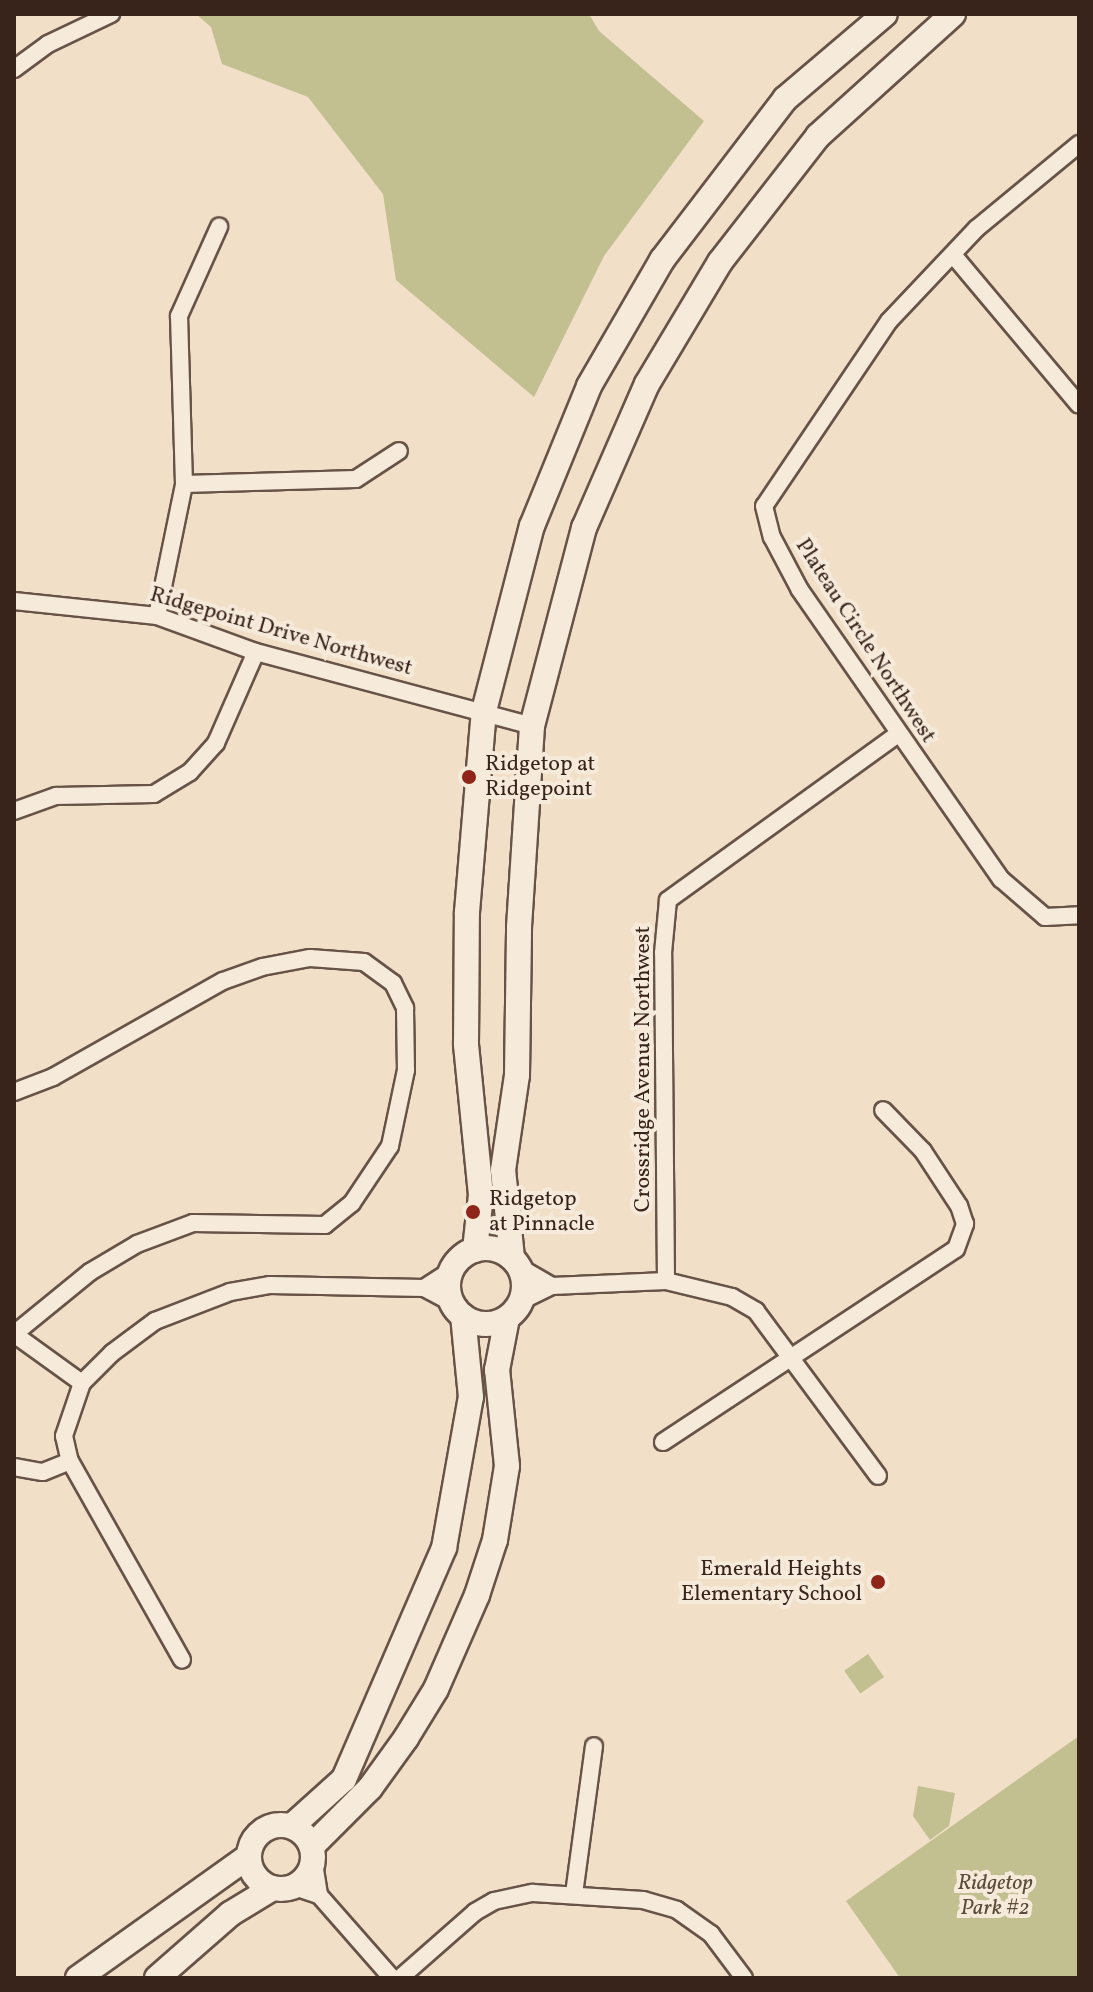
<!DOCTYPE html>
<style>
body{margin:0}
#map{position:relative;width:1093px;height:1992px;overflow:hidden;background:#f1dfc7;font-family:Vollkorn,serif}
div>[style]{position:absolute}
.green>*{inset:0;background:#c2bf90;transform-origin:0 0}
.roads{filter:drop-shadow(2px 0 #675347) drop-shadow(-2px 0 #675347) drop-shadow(0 2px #675347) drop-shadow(0 -2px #675347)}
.minor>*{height:16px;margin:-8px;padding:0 8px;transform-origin:8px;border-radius:8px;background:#f6eadb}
.secondary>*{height:24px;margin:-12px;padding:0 12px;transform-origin:12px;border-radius:12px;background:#f6eadb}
.secondary>.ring{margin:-12px;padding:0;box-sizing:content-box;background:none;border:24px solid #f6eadb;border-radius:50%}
.dots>*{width:22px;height:22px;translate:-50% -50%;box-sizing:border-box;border:4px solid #f6eadb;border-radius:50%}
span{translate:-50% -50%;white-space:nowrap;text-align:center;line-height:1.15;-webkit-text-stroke:8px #f6eadb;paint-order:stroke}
.street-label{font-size:22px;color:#39241c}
.poi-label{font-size:22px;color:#39241c}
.left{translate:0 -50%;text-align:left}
.right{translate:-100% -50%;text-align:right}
.park-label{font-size:22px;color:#5b4b39;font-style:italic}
.frame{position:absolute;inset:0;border:16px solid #39241c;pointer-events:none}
</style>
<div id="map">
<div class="green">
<i style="clip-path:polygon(196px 14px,589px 14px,599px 31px,704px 121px,604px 256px,534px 397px,396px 280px,383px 194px,308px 97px,222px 64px,211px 27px)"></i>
<i style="left:868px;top:1654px;width:28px;height:29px;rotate:55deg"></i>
<i style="clip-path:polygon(1079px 1736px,1079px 1978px,900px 1978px,846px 1901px)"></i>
<i style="clip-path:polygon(918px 1786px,955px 1793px,949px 1826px,930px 1840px,913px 1816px)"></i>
</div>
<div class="roads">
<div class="minor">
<i style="left:14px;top:69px;width:42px;rotate:-36.3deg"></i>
<i style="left:48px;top:44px;width:70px;rotate:-25.5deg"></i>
<i style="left:1079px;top:144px;width:132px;rotate:140.5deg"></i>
<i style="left:977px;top:228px;width:128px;rotate:133.4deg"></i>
<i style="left:889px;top:321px;width:223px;rotate:124deg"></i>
<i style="left:764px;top:506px;width:32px;rotate:76deg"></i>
<i style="left:772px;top:537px;width:60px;rotate:62.2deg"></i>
<i style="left:800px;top:590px;width:352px;rotate:55.2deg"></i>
<i style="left:1001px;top:879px;width:58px;rotate:40.8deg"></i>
<i style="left:1045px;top:917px;width:34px;rotate:-3deg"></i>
<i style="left:954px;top:256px;width:194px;rotate:50deg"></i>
<i style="left:184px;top:484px;width:172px;rotate:-1.7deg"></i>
<i style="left:356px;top:479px;width:51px;rotate:-33.1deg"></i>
<i style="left:14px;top:601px;width:144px;rotate:6deg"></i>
<i style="left:157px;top:616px;width:105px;rotate:20deg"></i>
<i style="left:256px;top:652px;width:286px;rotate:15deg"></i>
<i style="left:157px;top:616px;width:135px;rotate:-78.4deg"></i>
<i style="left:184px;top:484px;width:168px;rotate:-91.7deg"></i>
<i style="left:179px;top:316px;width:98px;rotate:-65.8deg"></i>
<i style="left:14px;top:811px;width:45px;rotate:-19.7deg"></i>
<i style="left:56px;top:796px;width:98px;rotate:-1.2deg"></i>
<i style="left:154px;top:794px;width:42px;rotate:-31.4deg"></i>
<i style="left:190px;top:772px;width:39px;rotate:-48deg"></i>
<i style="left:216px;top:743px;width:99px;rotate:-66.3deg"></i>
<i style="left:14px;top:1092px;width:42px;rotate:-21deg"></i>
<i style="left:53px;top:1077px;width:195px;rotate:-29.5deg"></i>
<i style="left:223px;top:981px;width:41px;rotate:-19.7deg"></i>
<i style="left:262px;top:967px;width:49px;rotate:-10.6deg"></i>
<i style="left:310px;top:958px;width:54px;rotate:4.2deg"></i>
<i style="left:364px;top:962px;width:36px;rotate:36deg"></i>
<i style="left:393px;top:983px;width:28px;rotate:64deg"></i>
<i style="left:405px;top:1008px;width:62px;rotate:89.1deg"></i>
<i style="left:406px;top:1070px;width:78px;rotate:101.9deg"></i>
<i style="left:390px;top:1146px;width:69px;rotate:123.7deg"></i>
<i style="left:352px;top:1203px;width:35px;rotate:141deg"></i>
<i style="left:325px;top:1225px;width:132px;rotate:-179.1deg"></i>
<i style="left:193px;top:1223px;width:60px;rotate:159.4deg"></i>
<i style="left:137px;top:1244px;width:55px;rotate:149.2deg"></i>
<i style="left:90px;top:1272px;width:98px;rotate:140.8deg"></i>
<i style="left:519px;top:1267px;width:38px;rotate:30deg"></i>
<i style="left:666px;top:1281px;width:328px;rotate:-90.5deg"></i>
<i style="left:663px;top:953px;width:53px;rotate:-84.6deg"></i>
<i style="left:668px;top:900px;width:282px;rotate:-35.8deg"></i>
<i style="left:424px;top:1288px;width:35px;rotate:-33deg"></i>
<i style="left:521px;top:1301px;width:34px;rotate:-26deg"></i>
<i style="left:552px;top:1286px;width:114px;rotate:-2.5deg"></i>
<i style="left:666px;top:1281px;width:68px;rotate:13.6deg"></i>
<i style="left:732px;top:1297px;width:28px;rotate:30deg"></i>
<i style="left:756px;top:1311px;width:205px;rotate:53.5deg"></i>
<i style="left:14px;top:1334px;width:84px;rotate:35.8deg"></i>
<i style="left:82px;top:1383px;width:56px;rotate:108.8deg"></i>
<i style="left:64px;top:1436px;width:26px;rotate:77deg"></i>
<i style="left:70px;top:1461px;width:228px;rotate:60.6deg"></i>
<i style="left:82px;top:1383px;width:42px;rotate:-45deg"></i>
<i style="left:112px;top:1353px;width:54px;rotate:-36.7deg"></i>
<i style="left:155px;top:1321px;width:80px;rotate:-21.1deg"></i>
<i style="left:230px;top:1292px;width:41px;rotate:-9.9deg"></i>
<i style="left:270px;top:1285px;width:154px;rotate:1.1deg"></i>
<i style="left:424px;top:1288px;width:32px;rotate:28deg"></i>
<i style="left:663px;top:1442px;width:351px;rotate:-33.4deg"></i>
<i style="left:956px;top:1249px;width:27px;rotate:-70deg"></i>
<i style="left:965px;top:1224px;width:19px;rotate:-108deg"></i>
<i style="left:959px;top:1206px;width:66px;rotate:-123.2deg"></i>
<i style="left:923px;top:1151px;width:57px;rotate:-134.3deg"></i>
<i style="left:14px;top:1467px;width:29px;rotate:10deg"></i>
<i style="left:43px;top:1472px;width:29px;rotate:-22deg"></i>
<i style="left:314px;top:1863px;width:32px;rotate:81deg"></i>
<i style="left:319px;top:1895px;width:111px;rotate:48.7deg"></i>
<i style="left:294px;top:1887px;width:26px;rotate:18deg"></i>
<i style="left:574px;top:1894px;width:149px;rotate:-82.3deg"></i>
<i style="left:400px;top:1978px;width:100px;rotate:-41.3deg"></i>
<i style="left:475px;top:1912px;width:22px;rotate:-30deg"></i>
<i style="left:494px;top:1901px;width:40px;rotate:-12deg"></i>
<i style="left:533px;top:1893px;width:110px;rotate:3.6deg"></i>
<i style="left:643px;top:1900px;width:35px;rotate:16deg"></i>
<i style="left:677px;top:1910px;width:42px;rotate:35.2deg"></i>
<i style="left:711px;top:1934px;width:55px;rotate:53.1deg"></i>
</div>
<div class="secondary">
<i class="ring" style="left:448px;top:1248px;width:52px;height:52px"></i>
<i style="left:475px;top:1250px;width:55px;rotate:-83.8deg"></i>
<i style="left:481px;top:1195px;width:152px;rotate:-95.7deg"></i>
<i style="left:466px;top:1044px;width:132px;rotate:-89.6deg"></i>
<i style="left:467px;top:912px;width:202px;rotate:-85.2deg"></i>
<i style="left:484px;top:711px;width:191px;rotate:-75.5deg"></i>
<i style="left:532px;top:526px;width:151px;rotate:-67.8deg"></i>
<i style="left:589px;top:386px;width:146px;rotate:-59.9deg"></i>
<i style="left:662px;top:260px;width:203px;rotate:-52.6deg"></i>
<i style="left:785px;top:99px;width:131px;rotate:-40.4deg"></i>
<i style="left:512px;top:1258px;width:88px;rotate:-95.8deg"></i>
<i style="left:503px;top:1170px;width:96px;rotate:-81.6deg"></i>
<i style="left:517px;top:1075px;width:148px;rotate:-89.2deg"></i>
<i style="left:519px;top:927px;width:201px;rotate:-86.3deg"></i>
<i style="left:532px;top:726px;width:205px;rotate:-75.3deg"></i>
<i style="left:584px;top:528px;width:157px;rotate:-66.4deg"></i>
<i style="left:647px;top:384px;width:142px;rotate:-59.1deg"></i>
<i style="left:720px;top:262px;width:160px;rotate:-52.1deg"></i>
<i style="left:818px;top:136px;width:182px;rotate:-42.1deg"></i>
<i class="ring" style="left:249px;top:1825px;width:40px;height:40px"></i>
<i style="left:292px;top:1826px;width:70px;rotate:-42.1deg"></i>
<i style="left:344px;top:1779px;width:252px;rotate:-66.6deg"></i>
<i style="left:444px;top:1548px;width:153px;rotate:-79.9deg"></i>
<i style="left:471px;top:1397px;width:81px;rotate:-95.6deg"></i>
<i style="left:312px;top:1846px;width:82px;rotate:-45deg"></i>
<i style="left:370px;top:1788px;width:62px;rotate:-54.2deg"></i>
<i style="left:406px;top:1738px;width:57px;rotate:-58.5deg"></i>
<i style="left:436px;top:1689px;width:103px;rotate:-66.4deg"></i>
<i style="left:477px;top:1595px;width:58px;rotate:-71.9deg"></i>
<i style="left:495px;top:1540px;width:75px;rotate:-80.8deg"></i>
<i style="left:507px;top:1466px;width:97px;rotate:-95.9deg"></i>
<i style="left:497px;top:1370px;width:53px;rotate:-79.1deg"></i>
<i style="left:78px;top:1978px;width:210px;rotate:-35.5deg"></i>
<i style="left:157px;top:1978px;width:97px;rotate:-41.2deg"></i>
<i style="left:230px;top:1914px;width:50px;rotate:-31.2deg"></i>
</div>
</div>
<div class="dots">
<i style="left:469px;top:777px;background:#8f2418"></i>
<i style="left:473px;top:1212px;background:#8f2418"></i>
<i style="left:878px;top:1582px;background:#8f2418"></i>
</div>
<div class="street-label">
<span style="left:281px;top:632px;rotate:16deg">Ridgepoint Drive Northwest</span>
<span style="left:865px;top:641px;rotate:57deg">Plateau Circle Northwest</span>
<span style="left:644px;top:1069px;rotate:-90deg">Crossridge Avenue Northwest</span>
</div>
<div class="poi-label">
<span class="left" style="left:485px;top:777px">Ridgetop at<br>Ridgepoint</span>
<span class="left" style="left:489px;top:1212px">Ridgetop<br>at Pinnacle</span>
<span class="right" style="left:862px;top:1582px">Emerald Heights<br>Elementary School</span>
</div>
<div class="park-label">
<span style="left:995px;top:1896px">Ridgetop<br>Park #2</span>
</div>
<div class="frame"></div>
</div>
